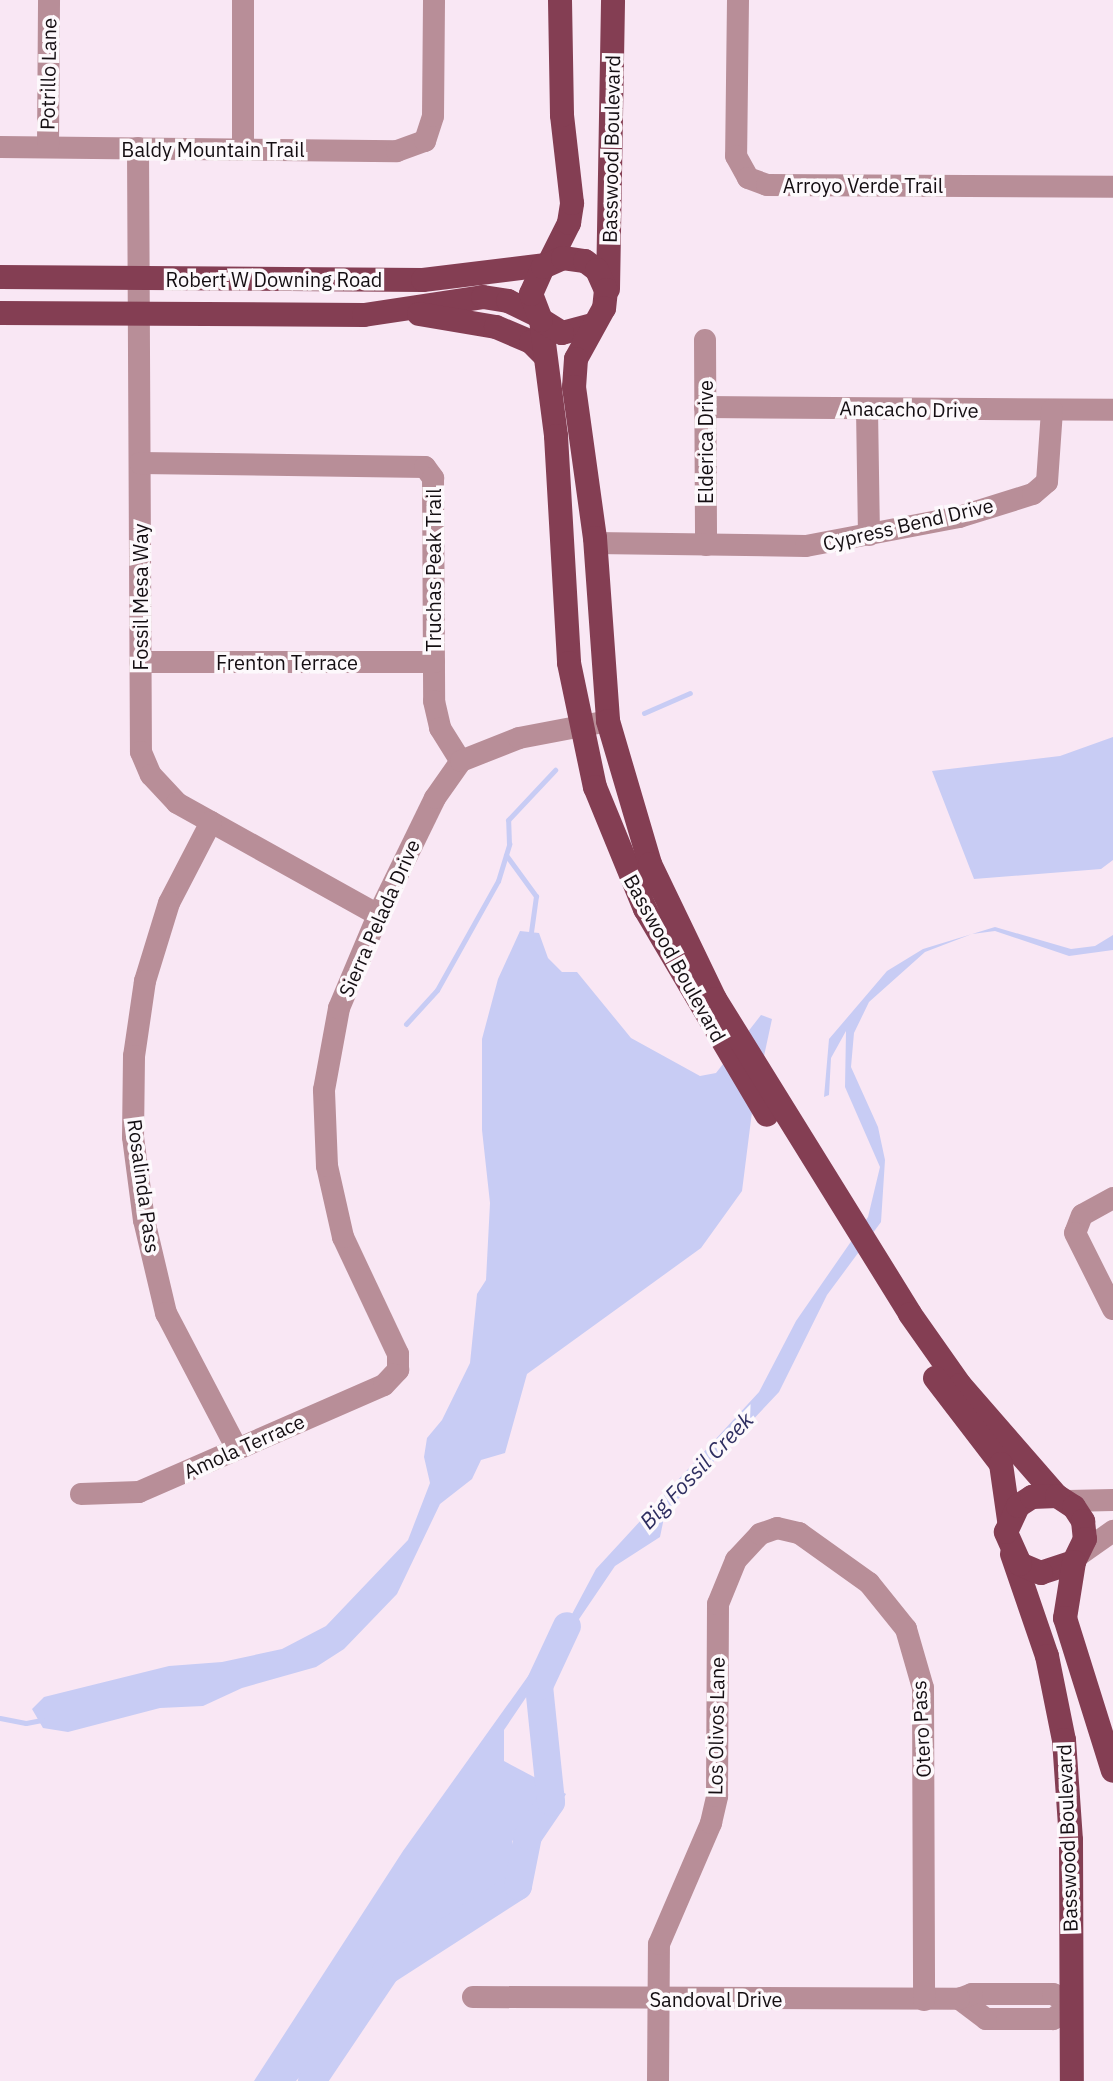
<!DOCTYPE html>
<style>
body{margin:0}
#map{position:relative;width:1113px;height:2081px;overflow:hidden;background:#f9e7f4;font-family:"IBM Plex Sans",sans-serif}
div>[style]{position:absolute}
.water>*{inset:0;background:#c8ccf4}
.stream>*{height:5px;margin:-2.5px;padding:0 2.5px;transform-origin:2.5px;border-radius:2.5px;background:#c8ccf4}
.river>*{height:28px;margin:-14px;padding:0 14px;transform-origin:14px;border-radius:14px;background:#c8ccf4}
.minor>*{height:22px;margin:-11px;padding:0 11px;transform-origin:11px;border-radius:11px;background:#b88e98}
.major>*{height:24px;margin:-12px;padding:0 12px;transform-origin:12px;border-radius:12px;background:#843e53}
span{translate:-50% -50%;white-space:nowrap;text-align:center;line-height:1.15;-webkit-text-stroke:7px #fdf9fc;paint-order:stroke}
.street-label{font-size:20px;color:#140e12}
.water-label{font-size:22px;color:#2f2f61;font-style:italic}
</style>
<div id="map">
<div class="water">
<i style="clip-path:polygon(1113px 737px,1113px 860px,1101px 869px,974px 879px,932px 771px,1060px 756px)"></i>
<i style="clip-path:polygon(995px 927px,1071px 949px,1095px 946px,1113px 935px,1113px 950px,1069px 956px,995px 931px,972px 934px,925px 952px,869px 1002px,854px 1033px,851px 1067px,878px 1127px,885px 1160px,881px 1222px,827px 1295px,779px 1392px,665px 1513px,660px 1537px,615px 1566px,504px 1730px,504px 1761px,566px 1794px,556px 1811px,512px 1841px,515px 1879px,494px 1888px,376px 1987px,296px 2081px,254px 2081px,403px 1851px,571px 1616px,596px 1569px,759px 1392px,796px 1321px,868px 1217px,880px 1167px,845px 1087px,846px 1031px,831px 1058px,829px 1095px,824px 1097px,829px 1039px,887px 971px,923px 949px)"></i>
<i style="clip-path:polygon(520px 931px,539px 933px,548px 958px,562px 972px,577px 972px,631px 1038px,700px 1076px,716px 1073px,761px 1015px,772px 1019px,752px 1112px,742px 1191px,701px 1248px,527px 1374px,505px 1453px,481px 1460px,472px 1479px,440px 1504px,397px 1594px,344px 1649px,316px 1667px,242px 1688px,203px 1706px,160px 1708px,68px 1732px,43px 1728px,32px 1709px,44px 1697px,169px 1666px,222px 1662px,282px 1649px,326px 1626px,408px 1540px,430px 1483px,424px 1457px,427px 1438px,442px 1420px,470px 1363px,477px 1294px,486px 1280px,490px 1203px,482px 1130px,482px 1039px,498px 979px)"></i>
</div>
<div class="stream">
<i style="left:644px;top:713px;width:50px;rotate:-23.5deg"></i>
<i style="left:506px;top:855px;width:51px;rotate:53.8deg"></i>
<i style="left:536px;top:896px;width:43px;rotate:97.9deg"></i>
<i style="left:406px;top:1024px;width:46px;rotate:-47.6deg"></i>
<i style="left:437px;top:990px;width:125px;rotate:-60.8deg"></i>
<i style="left:498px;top:881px;width:39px;rotate:-73deg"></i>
<i style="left:509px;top:844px;width:24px;rotate:-92deg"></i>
<i style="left:508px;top:820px;width:69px;rotate:-46.8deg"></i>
<i style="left:0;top:1718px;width:26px;rotate:11deg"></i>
<i style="left:26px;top:1723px;width:16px;rotate:-11deg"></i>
</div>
<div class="river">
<i style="left:312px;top:2081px;width:133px;rotate:-56.1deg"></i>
<i style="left:386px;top:1971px;width:157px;rotate:-32.8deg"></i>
<i style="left:518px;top:1886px;width:51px;rotate:-78.7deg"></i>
<i style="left:528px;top:1836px;width:41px;rotate:-55.9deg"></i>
<i style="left:551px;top:1802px;width:117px;rotate:-95.9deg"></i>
<i style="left:539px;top:1686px;width:66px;rotate:-65deg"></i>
</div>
<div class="minor">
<i style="left:738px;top:0;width:156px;rotate:90.7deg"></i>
<i style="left:736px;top:156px;width:25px;rotate:61deg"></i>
<i style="left:748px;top:178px;width:20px;rotate:20deg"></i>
<i style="left:767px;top:185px;width:346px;rotate:0.3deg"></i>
<i style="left:0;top:147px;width:397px;rotate:0.6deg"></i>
<i style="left:397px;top:151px;width:30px;rotate:-20deg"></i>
<i style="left:425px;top:141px;width:26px;rotate:-72deg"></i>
<i style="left:433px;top:116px;width:116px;rotate:-89.5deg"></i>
<i style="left:48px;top:147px;width:147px;rotate:-89.6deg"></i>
<i style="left:138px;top:148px;width:604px;rotate:89.72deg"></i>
<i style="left:141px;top:752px;width:25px;rotate:67deg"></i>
<i style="left:151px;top:775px;width:38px;rotate:47deg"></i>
<i style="left:177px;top:803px;width:230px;rotate:29.1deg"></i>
<i style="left:243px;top:148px;width:148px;rotate:-90deg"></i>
<i style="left:705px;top:340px;width:205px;rotate:89.7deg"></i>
<i style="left:705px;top:407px;width:408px;rotate:0.4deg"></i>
<i style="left:867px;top:409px;width:126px;rotate:89.1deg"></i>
<i style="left:140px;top:463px;width:285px;rotate:0.8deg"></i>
<i style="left:425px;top:467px;width:14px;rotate:54deg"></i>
<i style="left:433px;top:478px;width:223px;rotate:89.7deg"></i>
<i style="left:434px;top:701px;width:28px;rotate:77deg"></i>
<i style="left:440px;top:728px;width:39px;rotate:58deg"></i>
<i style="left:595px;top:543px;width:211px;rotate:0.8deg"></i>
<i style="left:806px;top:546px;width:156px;rotate:-10.7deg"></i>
<i style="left:959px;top:517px;width:77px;rotate:-17.3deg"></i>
<i style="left:1033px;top:494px;width:18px;rotate:-41deg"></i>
<i style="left:1047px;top:482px;width:72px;rotate:-86deg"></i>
<i style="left:140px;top:662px;width:294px"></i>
<i style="left:211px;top:822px;width:91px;rotate:117.4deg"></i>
<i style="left:169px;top:903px;width:82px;rotate:107.1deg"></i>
<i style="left:145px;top:981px;width:76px;rotate:98.3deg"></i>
<i style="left:134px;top:1056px;width:81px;rotate:90.7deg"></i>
<i style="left:133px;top:1137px;width:84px;rotate:82.5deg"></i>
<i style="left:144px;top:1220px;width:96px;rotate:76.7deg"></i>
<i style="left:166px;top:1313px;width:153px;rotate:62.4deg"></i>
<i style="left:1113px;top:1198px;width:35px;rotate:151deg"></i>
<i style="left:1082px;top:1215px;width:19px;rotate:111deg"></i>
<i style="left:1075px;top:1233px;width:85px;rotate:63.4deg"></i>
<i style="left:81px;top:1494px;width:58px;rotate:-2deg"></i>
<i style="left:139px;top:1492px;width:267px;rotate:-23.6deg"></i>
<i style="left:384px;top:1385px;width:21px;rotate:-47deg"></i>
<i style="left:398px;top:1370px;width:16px;rotate:-90deg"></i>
<i style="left:398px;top:1354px;width:129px;rotate:-115.2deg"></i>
<i style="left:343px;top:1237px;width:73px;rotate:-102.7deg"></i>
<i style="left:327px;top:1166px;width:76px;rotate:-92.3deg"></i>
<i style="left:324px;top:1090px;width:83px;rotate:-79.6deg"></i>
<i style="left:339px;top:1008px;width:101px;rotate:-67.2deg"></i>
<i style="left:378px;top:915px;width:130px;rotate:-64deg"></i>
<i style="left:435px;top:798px;width:45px;rotate:-54.9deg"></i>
<i style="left:461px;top:761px;width:62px;rotate:-21.6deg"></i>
<i style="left:519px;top:738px;width:91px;rotate:-10.8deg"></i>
<i style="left:1068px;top:1501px;width:45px;rotate:-1.3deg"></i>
<i style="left:1079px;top:1555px;width:42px;rotate:-35.2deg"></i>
<i style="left:972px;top:1994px;width:81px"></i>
<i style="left:1053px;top:1994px;width:21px;rotate:31deg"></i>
<i style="left:1071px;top:2005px;width:23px;rotate:142deg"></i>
<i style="left:1053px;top:2019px;width:67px;rotate:180deg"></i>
<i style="left:986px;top:2019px;width:34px;rotate:-143deg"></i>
<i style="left:959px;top:1999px;width:14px;rotate:-21deg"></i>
<i style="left:473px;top:1997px;width:486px;rotate:0.2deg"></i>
<i style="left:658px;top:2081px;width:137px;rotate:-89.6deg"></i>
<i style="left:659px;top:1944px;width:132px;rotate:-66.7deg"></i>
<i style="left:711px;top:1823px;width:28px;rotate:-77deg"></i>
<i style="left:717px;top:1796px;width:192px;rotate:-89.7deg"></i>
<i style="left:718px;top:1604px;width:48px;rotate:-67.8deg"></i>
<i style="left:736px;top:1560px;width:35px;rotate:-47deg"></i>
<i style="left:760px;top:1534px;width:18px;rotate:-19deg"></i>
<i style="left:777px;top:1528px;width:23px;rotate:13deg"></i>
<i style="left:799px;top:1533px;width:86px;rotate:35.5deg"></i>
<i style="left:869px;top:1583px;width:59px;rotate:51.2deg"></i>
<i style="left:906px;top:1629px;width:61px;rotate:73.9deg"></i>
<i style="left:923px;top:1688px;width:312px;rotate:89.8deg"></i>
</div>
<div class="major">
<i style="left:549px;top:263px;width:45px;rotate:-63.4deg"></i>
<i style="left:569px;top:223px;width:20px;rotate:-81deg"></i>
<i style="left:572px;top:203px;width:89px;rotate:-96.5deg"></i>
<i style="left:562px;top:115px;width:115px;rotate:-91deg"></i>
<i style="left:0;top:277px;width:423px;rotate:0.4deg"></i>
<i style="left:423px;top:280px;width:124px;rotate:-7deg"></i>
<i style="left:608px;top:289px;width:289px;rotate:-89deg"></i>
<i style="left:0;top:313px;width:364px;rotate:0.3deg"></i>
<i style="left:364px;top:315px;width:120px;rotate:-8.6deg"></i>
<i style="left:483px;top:297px;width:25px;rotate:9deg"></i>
<i style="left:508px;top:301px;width:32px;rotate:26deg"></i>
<i style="left:419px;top:314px;width:78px;rotate:9.6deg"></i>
<i style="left:496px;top:327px;width:38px;rotate:23deg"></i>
<i style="left:531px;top:342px;width:18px;rotate:45deg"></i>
<i style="left:541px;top:320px;width:117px;rotate:82.6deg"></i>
<i style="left:556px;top:436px;width:227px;rotate:86.7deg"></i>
<i style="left:569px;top:663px;width:127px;rotate:78.2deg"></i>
<i style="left:595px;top:787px;width:132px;rotate:67.7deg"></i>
<i style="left:645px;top:909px;width:239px;rotate:59.4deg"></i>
<i style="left:592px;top:325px;width:31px;rotate:165deg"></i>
<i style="left:562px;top:333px;width:25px;rotate:-148deg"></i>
<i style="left:541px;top:320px;width:28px;rotate:-111deg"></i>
<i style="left:531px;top:294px;width:30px;rotate:-66deg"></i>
<i style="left:543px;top:267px;width:22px;rotate:-24deg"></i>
<i style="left:563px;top:258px;width:22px;rotate:8deg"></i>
<i style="left:585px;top:261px;width:15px;rotate:37deg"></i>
<i style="left:597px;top:270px;width:22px;rotate:66deg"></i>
<i style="left:606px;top:290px;width:18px;rotate:96deg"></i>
<i style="left:604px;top:308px;width:58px;rotate:118.8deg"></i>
<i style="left:576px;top:359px;width:28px;rotate:94deg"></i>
<i style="left:574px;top:387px;width:152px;rotate:82.1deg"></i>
<i style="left:595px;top:538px;width:183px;rotate:85.9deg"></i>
<i style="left:608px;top:721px;width:149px;rotate:73.6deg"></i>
<i style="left:650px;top:864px;width:150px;rotate:64.3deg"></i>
<i style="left:715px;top:999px;width:370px;rotate:58.2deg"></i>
<i style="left:910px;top:1314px;width:87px;rotate:54.8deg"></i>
<i style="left:960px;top:1385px;width:147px;rotate:48.9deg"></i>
<i style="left:935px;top:1378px;width:108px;rotate:52.5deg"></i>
<i style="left:1001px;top:1464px;width:57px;rotate:81.9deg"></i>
<i style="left:1012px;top:1554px;width:108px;rotate:71.1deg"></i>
<i style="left:1047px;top:1656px;width:86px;rotate:78.6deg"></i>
<i style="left:1064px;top:1740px;width:100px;rotate:86deg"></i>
<i style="left:1071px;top:1840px;width:241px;rotate:89.8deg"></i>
<i style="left:1074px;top:1562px;width:35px;rotate:162deg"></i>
<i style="left:1041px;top:1573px;width:23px;rotate:-157deg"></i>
<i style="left:1020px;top:1564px;width:35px;rotate:-114deg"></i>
<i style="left:1006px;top:1532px;width:29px;rotate:-65deg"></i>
<i style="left:1018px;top:1506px;width:17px;rotate:-33deg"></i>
<i style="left:1032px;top:1497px;width:25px;rotate:-2deg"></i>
<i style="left:1057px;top:1496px;width:20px;rotate:33deg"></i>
<i style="left:1074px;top:1507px;width:17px;rotate:57deg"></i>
<i style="left:1083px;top:1521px;width:18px;rotate:84deg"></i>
<i style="left:1085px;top:1539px;width:25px;rotate:116deg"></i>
<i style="left:1074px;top:1562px;width:57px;rotate:99.1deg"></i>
<i style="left:1065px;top:1618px;width:160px;rotate:72.6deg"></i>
</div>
<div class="street-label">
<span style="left:48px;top:74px;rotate:-89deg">Potrillo Lane</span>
<span style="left:213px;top:149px">Baldy Mountain Trail</span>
<span style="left:611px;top:149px;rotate:-89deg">Basswood Boulevard</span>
<span style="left:863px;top:185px">Arroyo Verde Trail</span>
<span style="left:274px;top:279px">Robert W Downing Road</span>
<span style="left:909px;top:409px;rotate:1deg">Anacacho Drive</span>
<span style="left:705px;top:442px;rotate:-90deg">Elderica Drive</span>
<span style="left:908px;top:524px;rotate:-13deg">Cypress Bend Drive</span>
<span style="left:433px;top:570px;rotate:-90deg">Truchas Peak Trail</span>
<span style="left:140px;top:597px;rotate:-90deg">Fossil Mesa Way</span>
<span style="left:287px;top:662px">Frenton Terrace</span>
<span style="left:379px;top:918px;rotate:-66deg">Sierra Pelada Drive</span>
<span style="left:675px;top:958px;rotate:61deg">Basswood Boulevard</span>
<span style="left:144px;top:1186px;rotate:82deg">Rosalinda Pass</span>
<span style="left:244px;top:1446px;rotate:-24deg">Amola Terrace</span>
<span style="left:716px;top:1726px;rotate:-89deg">Los Olivos Lane</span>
<span style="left:921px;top:1729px;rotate:-93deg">Otero Pass</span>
<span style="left:1067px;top:1838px;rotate:-92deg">Basswood Boulevard</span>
<span style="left:716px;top:1999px">Sandoval Drive</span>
</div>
<div class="water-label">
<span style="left:696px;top:1470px;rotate:-46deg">Big Fossil Creek</span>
</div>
</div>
